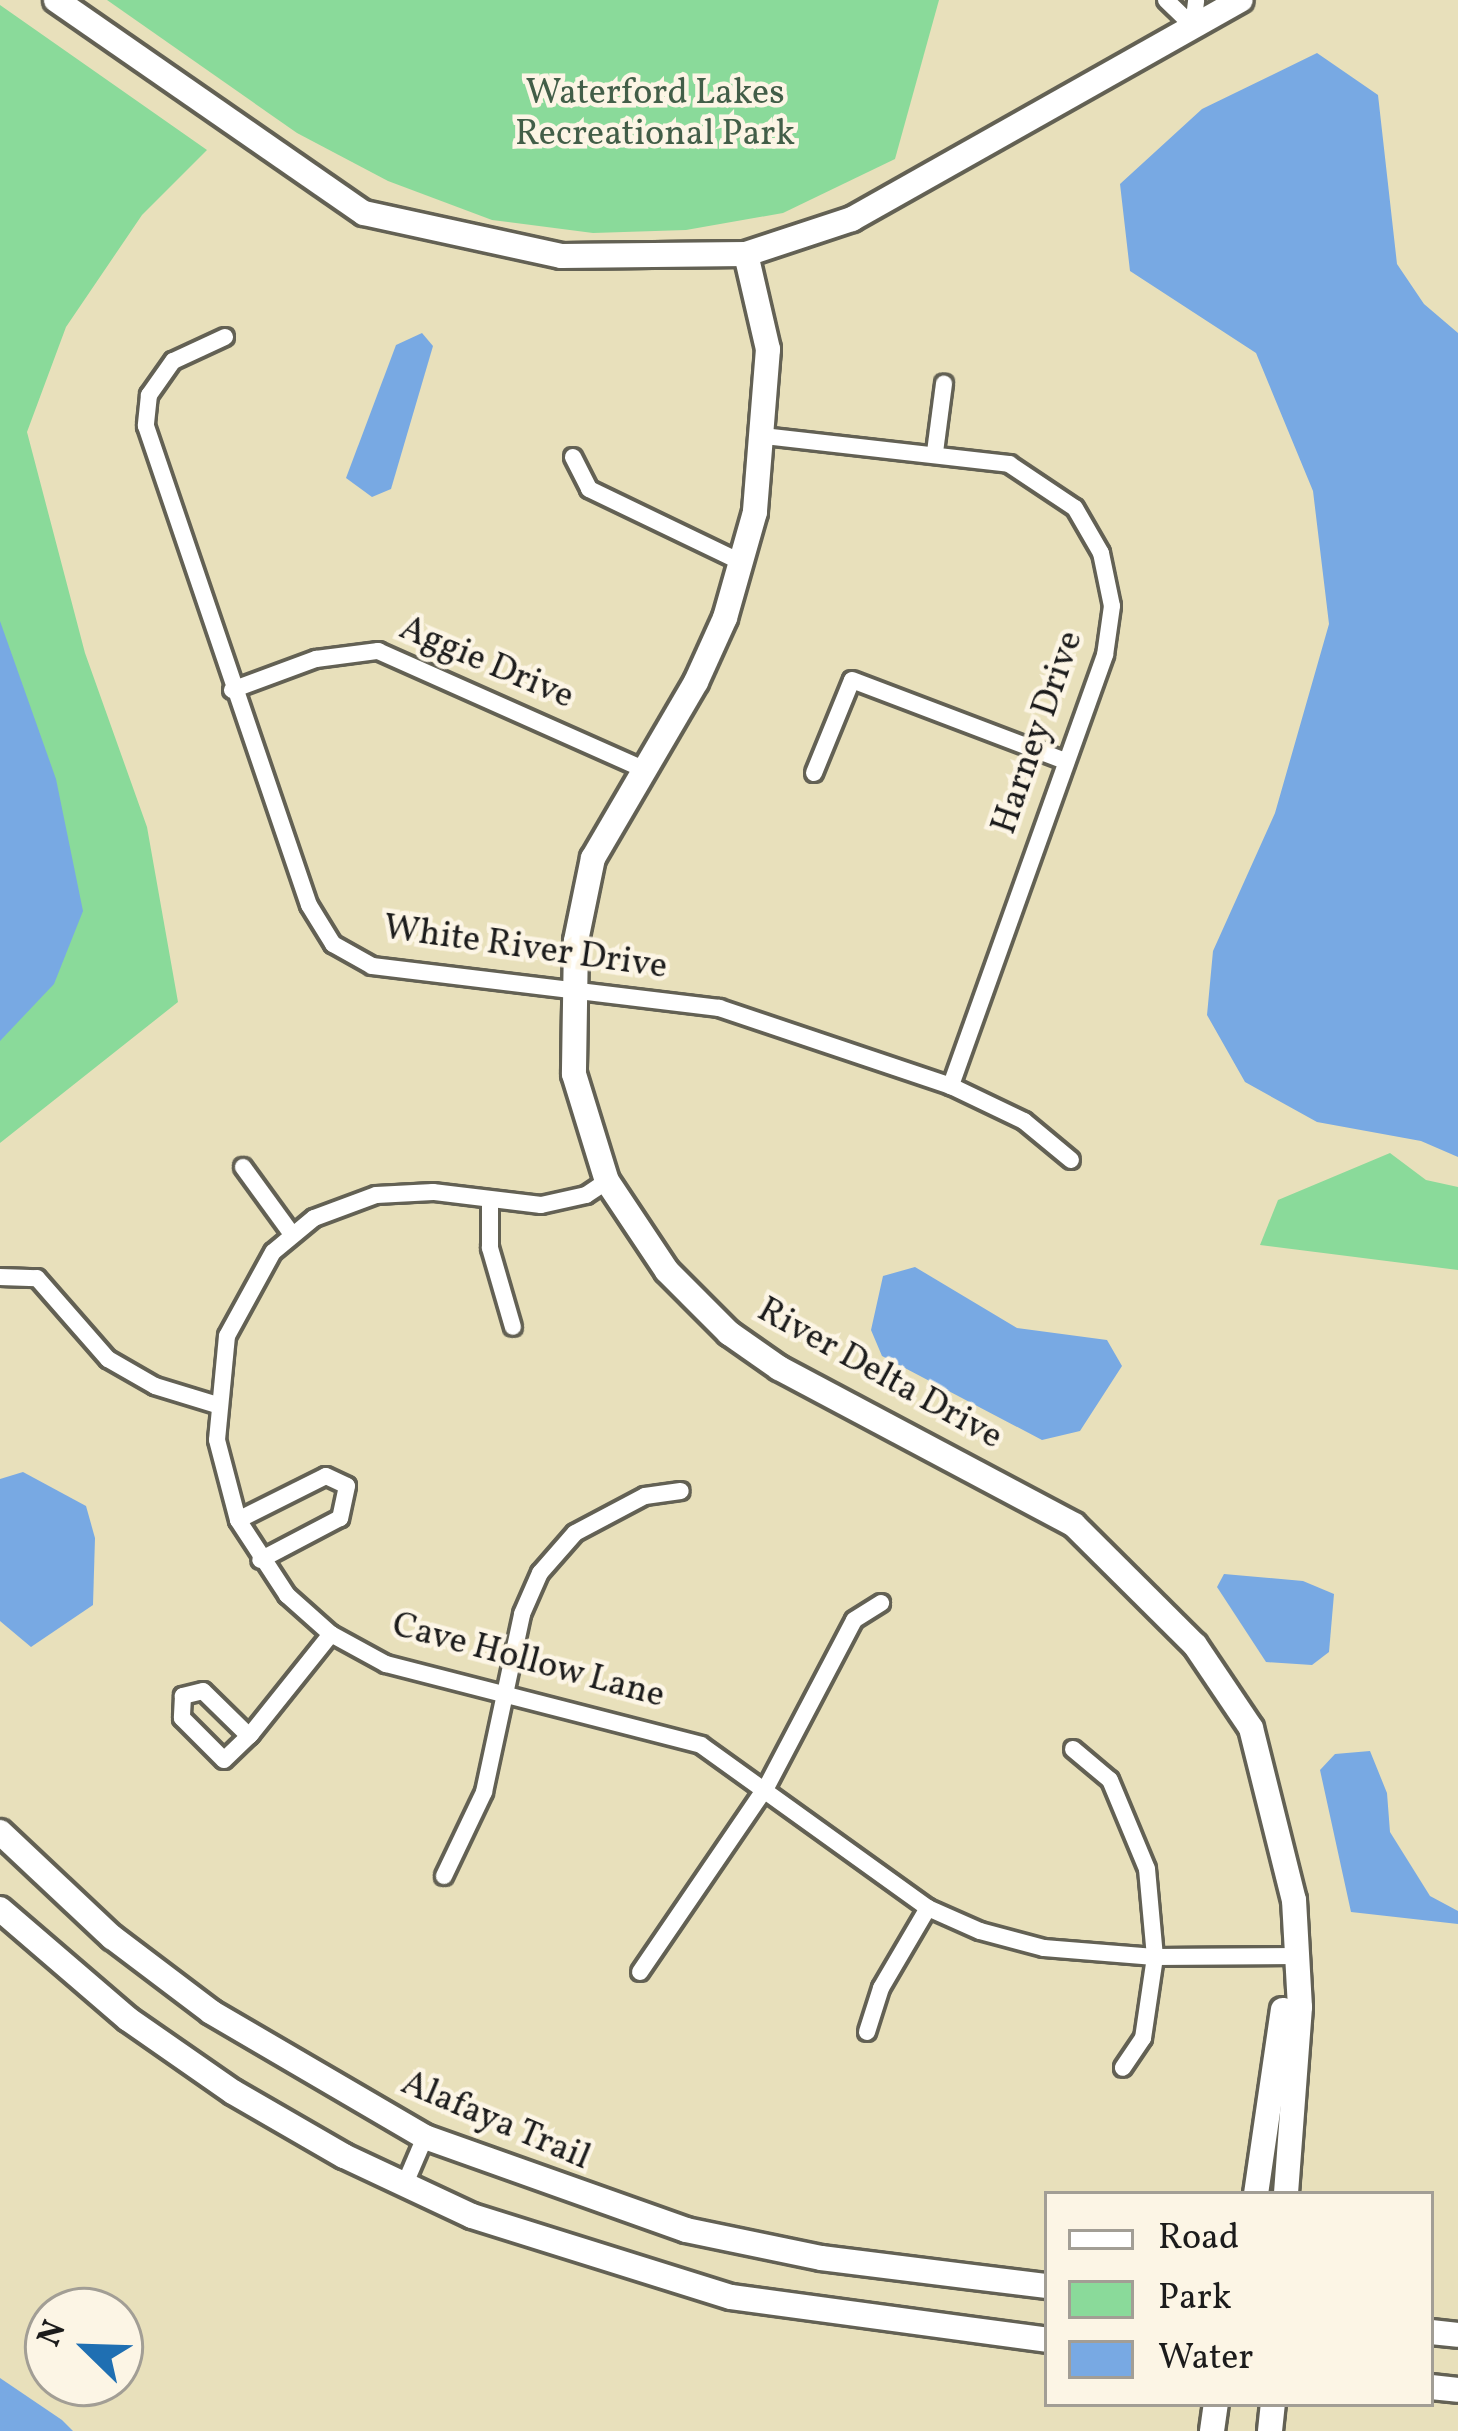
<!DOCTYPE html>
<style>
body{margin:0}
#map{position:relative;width:1458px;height:2431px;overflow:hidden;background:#e8e0bb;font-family:Vollkorn,serif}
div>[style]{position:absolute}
.green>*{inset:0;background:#8ada9a}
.water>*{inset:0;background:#78a9e3}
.roads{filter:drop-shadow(3px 0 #636154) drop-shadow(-3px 0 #636154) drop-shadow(0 3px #636154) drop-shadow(0 -3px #636154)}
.street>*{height:16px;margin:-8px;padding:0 8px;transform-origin:8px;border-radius:8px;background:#fff}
.secondary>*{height:24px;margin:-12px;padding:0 12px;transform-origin:12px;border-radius:12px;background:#fff}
span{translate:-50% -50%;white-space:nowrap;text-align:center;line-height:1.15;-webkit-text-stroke:9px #fcf5e5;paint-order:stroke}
.park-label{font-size:36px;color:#425e48}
.street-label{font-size:36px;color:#1c1c1c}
.legend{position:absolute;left:1044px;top:2191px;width:390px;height:216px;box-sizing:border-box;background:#fcf5e5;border:3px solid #a29e95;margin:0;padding:15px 21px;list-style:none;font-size:36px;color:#1c1c1c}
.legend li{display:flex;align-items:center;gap:24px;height:60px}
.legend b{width:60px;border:3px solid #a29e95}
.north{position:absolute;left:24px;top:2287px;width:120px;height:120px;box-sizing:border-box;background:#fcf5e5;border:3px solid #a29e95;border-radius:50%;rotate:293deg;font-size:33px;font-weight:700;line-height:48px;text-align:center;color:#1c1c1c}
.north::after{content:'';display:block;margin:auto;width:42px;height:54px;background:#1f6fb2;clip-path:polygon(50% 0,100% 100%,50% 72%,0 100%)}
</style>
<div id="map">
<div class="green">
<i style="clip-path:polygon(107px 0,939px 0,895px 159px,783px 213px,686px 230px,593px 233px,492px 220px,388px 181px,297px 133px)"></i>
<i style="clip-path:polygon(0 5px,207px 150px,142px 215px,66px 327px,27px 432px,85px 653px,147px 827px,178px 1002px,0 1143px)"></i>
<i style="clip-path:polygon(1390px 1153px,1426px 1180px,1458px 1187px,1458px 1270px,1260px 1245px,1278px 1200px)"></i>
</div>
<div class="water">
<i style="clip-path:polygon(1317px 53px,1378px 95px,1397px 264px,1424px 304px,1458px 333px,1458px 1157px,1421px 1141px,1317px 1122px,1245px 1082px,1207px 1015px,1213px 951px,1275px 813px,1329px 624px,1313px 491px,1256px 353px,1130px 271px,1120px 184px,1202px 109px)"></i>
<i style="clip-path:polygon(422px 333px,433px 346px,391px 489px,372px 497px,346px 478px,396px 345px)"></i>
<i style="clip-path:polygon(0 621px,56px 779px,83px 911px,54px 984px,0 1041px)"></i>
<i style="clip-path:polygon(915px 1267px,1017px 1328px,1107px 1340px,1122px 1366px,1080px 1431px,1042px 1440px,882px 1356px,871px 1330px,883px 1276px)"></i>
<i style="clip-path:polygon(23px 1472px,86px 1506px,95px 1538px,93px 1605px,31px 1647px,0 1621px,0 1479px)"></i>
<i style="clip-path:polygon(1224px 1574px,1303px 1581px,1334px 1594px,1329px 1652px,1312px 1665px,1266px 1662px,1217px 1587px)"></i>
<i style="clip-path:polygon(1370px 1751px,1387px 1793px,1390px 1832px,1430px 1896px,1458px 1911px,1458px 1924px,1351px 1912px,1320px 1770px,1335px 1754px)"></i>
<i style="clip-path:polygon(0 2378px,62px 2420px,73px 2431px,0 2431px)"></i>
</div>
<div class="roads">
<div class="street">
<i style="left:1166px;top:0;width:37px;rotate:44deg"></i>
<i style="left:1193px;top:26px;width:26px;rotate:-83deg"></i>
<i style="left:225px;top:337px;width:57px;rotate:155.2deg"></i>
<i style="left:173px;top:361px;width:42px;rotate:125.2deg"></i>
<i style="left:149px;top:395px;width:31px;rotate:96deg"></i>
<i style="left:146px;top:426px;width:506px;rotate:71.21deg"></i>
<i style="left:309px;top:905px;width:46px;rotate:58.4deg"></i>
<i style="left:333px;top:944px;width:45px;rotate:29.4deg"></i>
<i style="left:372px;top:966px;width:350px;rotate:6.9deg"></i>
<i style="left:719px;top:1008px;width:245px;rotate:18.6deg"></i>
<i style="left:951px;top:1086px;width:81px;rotate:25.6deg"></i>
<i style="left:1024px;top:1121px;width:61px;rotate:39.7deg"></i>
<i style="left:764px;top:436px;width:247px;rotate:6.5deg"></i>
<i style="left:1009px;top:464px;width:79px;rotate:33.7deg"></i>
<i style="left:1075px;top:508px;width:52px;rotate:60deg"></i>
<i style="left:1101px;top:553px;width:54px;rotate:78.3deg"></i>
<i style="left:1112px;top:606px;width:49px;rotate:98.1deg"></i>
<i style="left:1105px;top:655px;width:458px;rotate:109.7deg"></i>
<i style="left:935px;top:452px;width:69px;rotate:-82.5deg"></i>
<i style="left:573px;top:457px;width:36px;rotate:63deg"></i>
<i style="left:589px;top:489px;width:171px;rotate:25.7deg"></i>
<i style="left:232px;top:690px;width:90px;rotate:-20.3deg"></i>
<i style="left:316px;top:659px;width:63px;rotate:-7.4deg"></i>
<i style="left:378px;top:651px;width:288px;rotate:24deg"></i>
<i style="left:814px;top:773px;width:100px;rotate:-67.8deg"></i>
<i style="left:852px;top:680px;width:228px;rotate:20.8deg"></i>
<i style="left:243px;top:1167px;width:82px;rotate:54deg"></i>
<i style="left:607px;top:1181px;width:25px;rotate:146deg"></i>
<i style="left:586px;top:1195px;width:46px;rotate:167.5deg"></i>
<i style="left:541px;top:1205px;width:109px;rotate:-173.1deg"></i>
<i style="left:433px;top:1192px;width:57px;rotate:177deg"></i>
<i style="left:376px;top:1195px;width:66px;rotate:159.6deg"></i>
<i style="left:314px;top:1218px;width:53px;rotate:140.3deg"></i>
<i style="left:273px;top:1252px;width:96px;rotate:118.7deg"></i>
<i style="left:227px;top:1336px;width:104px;rotate:95.5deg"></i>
<i style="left:217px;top:1440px;width:83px;rotate:75.3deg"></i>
<i style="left:238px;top:1520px;width:90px;rotate:56.8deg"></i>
<i style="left:287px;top:1595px;width:59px;rotate:41.6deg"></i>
<i style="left:331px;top:1634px;width:63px;rotate:28.6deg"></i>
<i style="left:386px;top:1664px;width:325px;rotate:14.4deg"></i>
<i style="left:701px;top:1745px;width:279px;rotate:35.7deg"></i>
<i style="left:928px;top:1908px;width:57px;rotate:23.9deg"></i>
<i style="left:980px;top:1931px;width:66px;rotate:14.9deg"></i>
<i style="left:1044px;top:1948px;width:111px;rotate:4.6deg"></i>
<i style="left:1155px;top:1957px;width:142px;rotate:-0.4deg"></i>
<i style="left:490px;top:1200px;width:48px;rotate:90deg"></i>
<i style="left:490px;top:1248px;width:82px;rotate:73.8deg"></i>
<i style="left:0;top:1277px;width:37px;rotate:2deg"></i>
<i style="left:37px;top:1278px;width:108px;rotate:48.8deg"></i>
<i style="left:108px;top:1359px;width:54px;rotate:29.9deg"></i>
<i style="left:155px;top:1386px;width:65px;rotate:17deg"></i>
<i style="left:238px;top:1520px;width:98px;rotate:-26.6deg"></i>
<i style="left:326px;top:1476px;width:23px;rotate:25deg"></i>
<i style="left:347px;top:1486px;width:33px;rotate:102deg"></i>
<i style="left:340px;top:1518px;width:90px;rotate:152.3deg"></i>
<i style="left:249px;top:1736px;width:64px;rotate:-135.6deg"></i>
<i style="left:203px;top:1691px;width:21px;rotate:166deg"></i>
<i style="left:183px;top:1696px;width:22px;rotate:93deg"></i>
<i style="left:182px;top:1718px;width:59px;rotate:45deg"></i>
<i style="left:224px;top:1760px;width:35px;rotate:-44deg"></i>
<i style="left:249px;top:1736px;width:3px;rotate:-45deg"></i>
<i style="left:251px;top:1734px;width:128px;rotate:-51.3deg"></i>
<i style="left:1073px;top:1749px;width:48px;rotate:40deg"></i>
<i style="left:1110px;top:1780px;width:96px;rotate:67.4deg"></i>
<i style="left:1147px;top:1869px;width:88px;rotate:84.8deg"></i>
<i style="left:1155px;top:1957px;width:82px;rotate:98.4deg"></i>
<i style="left:1143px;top:2038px;width:36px;rotate:124deg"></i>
<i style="left:444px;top:1876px;width:93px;rotate:-64.5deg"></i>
<i style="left:484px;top:1792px;width:182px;rotate:-77.9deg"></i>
<i style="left:522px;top:1614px;width:45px;rotate:-66.3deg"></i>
<i style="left:540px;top:1573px;width:53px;rotate:-48.8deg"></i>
<i style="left:575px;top:1533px;width:79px;rotate:-27.9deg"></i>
<i style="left:645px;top:1496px;width:36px;rotate:-8deg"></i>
<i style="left:640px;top:1972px;width:225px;rotate:-55.7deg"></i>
<i style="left:767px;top:1786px;width:187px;rotate:-62.3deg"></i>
<i style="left:854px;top:1620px;width:32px;rotate:-32deg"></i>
<i style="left:867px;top:2032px;width:46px;rotate:-72.3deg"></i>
<i style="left:881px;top:1988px;width:93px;rotate:-59.6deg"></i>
<i style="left:404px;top:2186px;width:53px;rotate:-66.8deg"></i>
</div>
<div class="secondary">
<i style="left:56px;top:0;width:374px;rotate:34.7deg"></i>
<i style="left:364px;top:213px;width:202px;rotate:12.3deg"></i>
<i style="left:561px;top:256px;width:185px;rotate:-0.6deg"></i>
<i style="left:746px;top:254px;width:112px;rotate:-18.3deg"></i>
<i style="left:852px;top:219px;width:446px;rotate:-29.4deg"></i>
<i style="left:746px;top:254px;width:98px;rotate:77deg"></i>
<i style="left:768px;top:349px;width:164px;rotate:94.6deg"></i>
<i style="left:755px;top:512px;width:110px;rotate:105.8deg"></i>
<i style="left:725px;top:618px;width:70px;rotate:114.4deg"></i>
<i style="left:696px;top:682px;width:204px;rotate:120.3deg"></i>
<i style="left:593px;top:858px;width:85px;rotate:101.6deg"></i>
<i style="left:576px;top:941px;width:133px;rotate:90.9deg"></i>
<i style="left:574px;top:1074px;width:112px;rotate:72.9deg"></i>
<i style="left:607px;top:1181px;width:108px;rotate:56.3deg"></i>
<i style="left:667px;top:1271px;width:88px;rotate:45deg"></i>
<i style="left:729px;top:1333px;width:61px;rotate:35deg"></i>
<i style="left:779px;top:1368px;width:334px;rotate:28deg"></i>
<i style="left:1074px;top:1525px;width:170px;rotate:44.8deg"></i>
<i style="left:1195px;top:1645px;width:100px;rotate:56deg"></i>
<i style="left:1251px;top:1728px;width:177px;rotate:76deg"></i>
<i style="left:1294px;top:1900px;width:107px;rotate:86.8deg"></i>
<i style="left:1300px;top:2007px;width:188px;rotate:94.3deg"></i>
<i style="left:0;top:1832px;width:154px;rotate:43.2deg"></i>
<i style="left:112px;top:1937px;width:124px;rotate:37.1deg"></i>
<i style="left:211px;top:2012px;width:248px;rotate:30.3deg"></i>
<i style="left:425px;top:2137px;width:277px;rotate:19.6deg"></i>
<i style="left:686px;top:2230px;width:138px;rotate:11.7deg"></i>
<i style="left:821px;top:2258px;width:228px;rotate:7.1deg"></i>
<i style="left:0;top:1909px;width:169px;rotate:40.7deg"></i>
<i style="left:128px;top:2019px;width:128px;rotate:34.8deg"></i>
<i style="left:233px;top:2092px;width:128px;rotate:30deg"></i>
<i style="left:344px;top:2156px;width:141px;rotate:25.1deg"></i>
<i style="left:472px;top:2216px;width:271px;rotate:17.4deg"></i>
<i style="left:731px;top:2297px;width:319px;rotate:7.7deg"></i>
<i style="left:1256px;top:2194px;width:186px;rotate:-81.7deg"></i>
<i style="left:1431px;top:2332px;width:27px;rotate:6deg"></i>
<i style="left:1431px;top:2387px;width:27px;rotate:6deg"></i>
<i style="left:1212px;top:2431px;width:27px;rotate:-82deg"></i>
<i style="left:1270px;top:2431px;width:27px;rotate:-84deg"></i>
</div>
</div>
<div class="park-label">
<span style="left:655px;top:115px">Waterford Lakes<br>Recreational Park</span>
</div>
<div class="street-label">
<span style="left:486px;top:664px;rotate:23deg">Aggie Drive</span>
<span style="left:1039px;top:733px;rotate:-71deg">Harney Drive</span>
<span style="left:525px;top:949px;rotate:8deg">White River Drive</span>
<span style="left:879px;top:1375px;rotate:29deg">River Delta Drive</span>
<span style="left:528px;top:1662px;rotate:15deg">Cave Hollow Lane</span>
<span style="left:495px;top:2122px;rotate:23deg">Alafaya Trail</span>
</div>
<ul class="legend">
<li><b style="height:15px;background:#fff"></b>Road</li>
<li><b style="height:33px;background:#8ada9a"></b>Park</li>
<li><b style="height:33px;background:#78a9e3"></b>Water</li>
</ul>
<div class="north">N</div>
</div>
